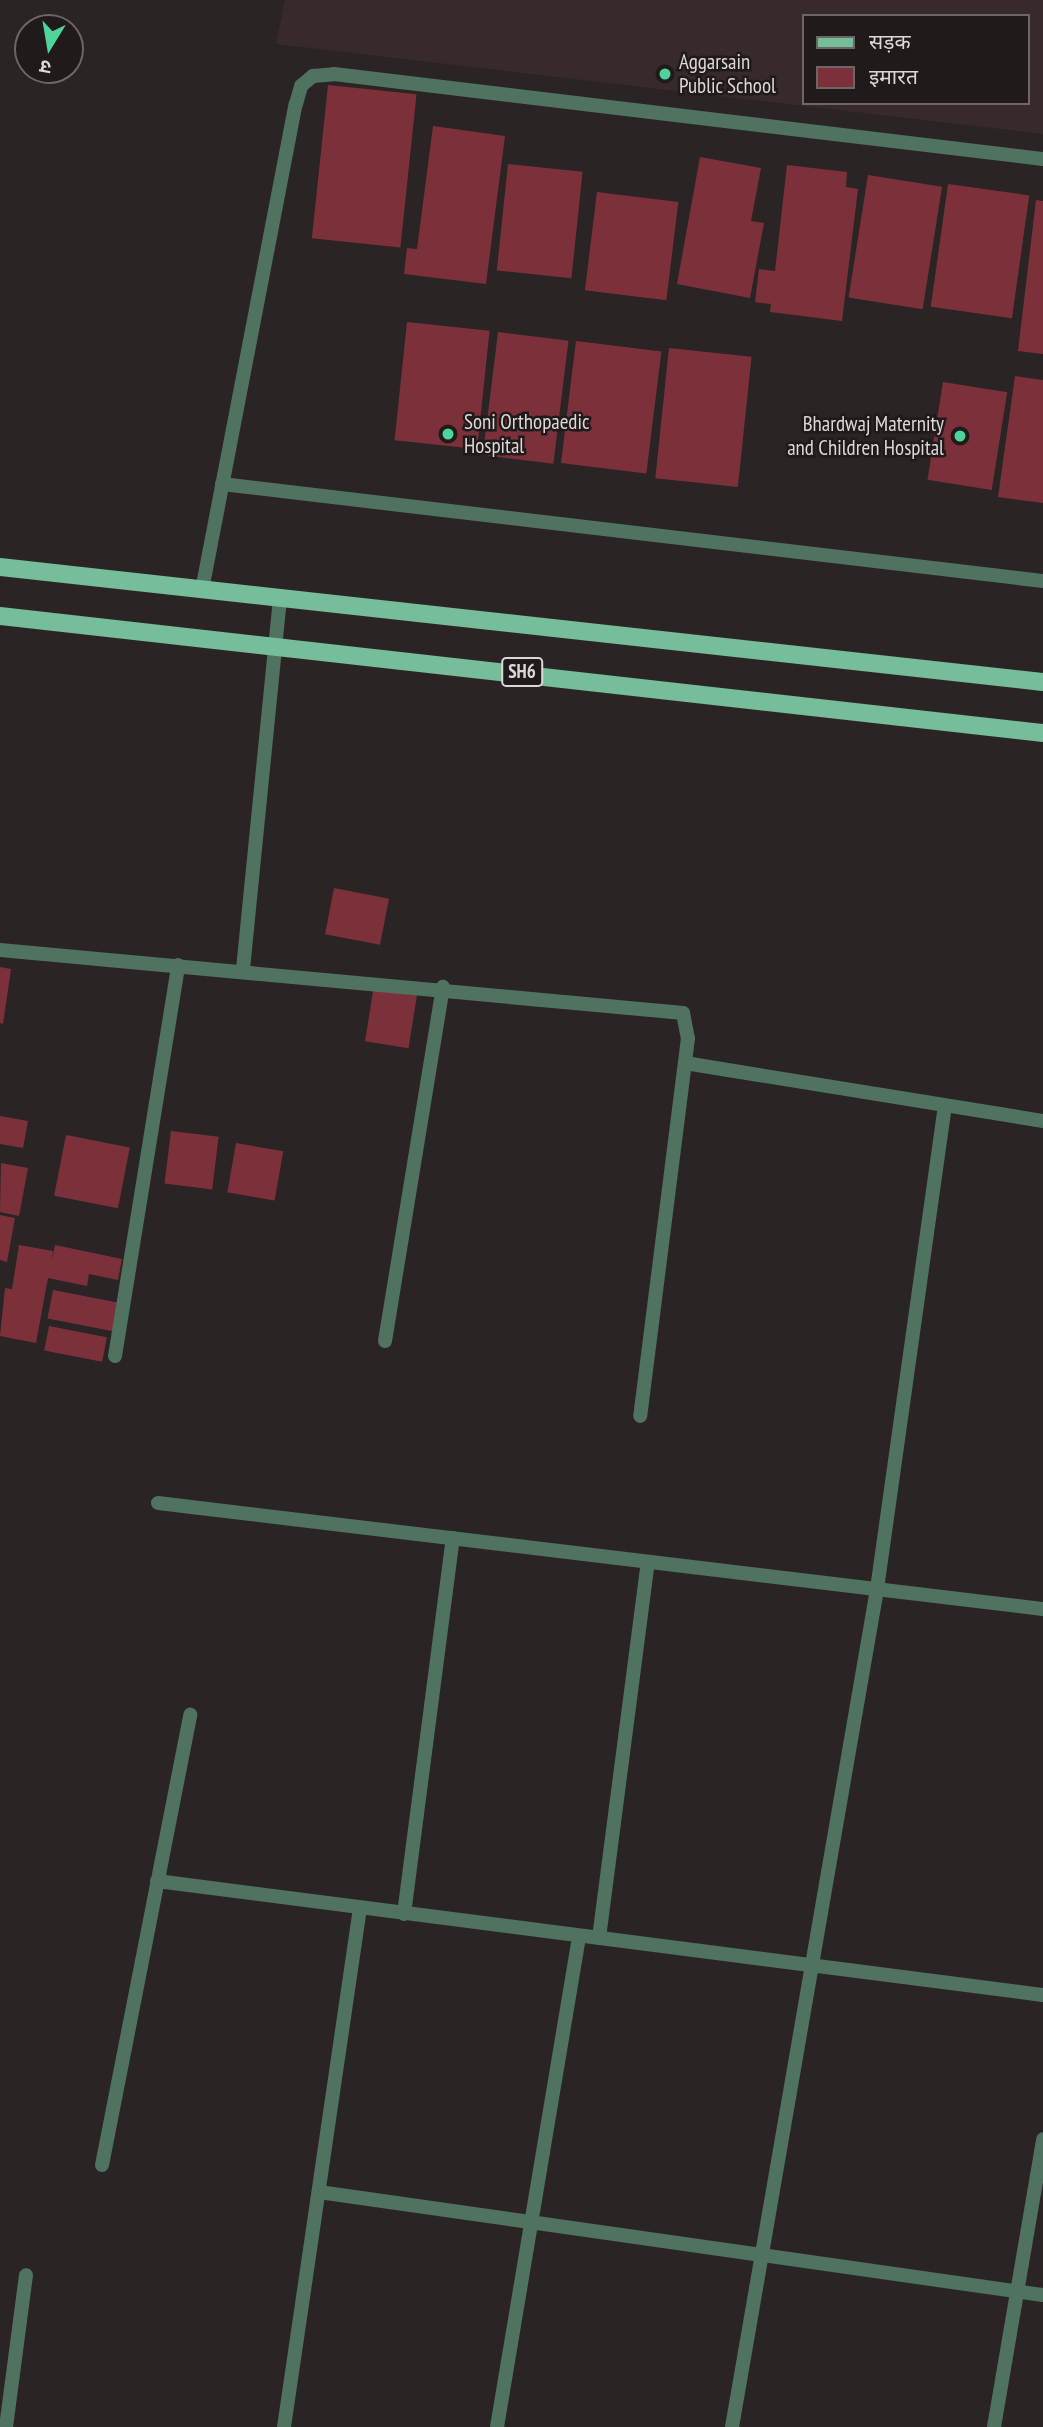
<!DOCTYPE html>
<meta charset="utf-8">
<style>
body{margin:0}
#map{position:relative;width:1043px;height:2427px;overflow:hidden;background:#2b2424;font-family:"PT Sans Narrow","Noto Sans Devanagari",sans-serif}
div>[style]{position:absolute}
.built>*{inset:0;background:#382a2b}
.building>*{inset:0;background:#7c313a;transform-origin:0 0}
.minor>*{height:14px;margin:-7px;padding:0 7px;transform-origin:7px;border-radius:7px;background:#507260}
.primary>*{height:18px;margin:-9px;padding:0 9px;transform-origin:9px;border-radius:9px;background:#76be9a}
.dots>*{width:19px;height:19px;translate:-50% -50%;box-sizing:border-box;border:4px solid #211a1a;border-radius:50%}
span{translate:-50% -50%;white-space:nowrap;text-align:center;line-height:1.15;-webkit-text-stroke:5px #211a1a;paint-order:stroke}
.shield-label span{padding:2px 5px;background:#211a1a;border:2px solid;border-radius:5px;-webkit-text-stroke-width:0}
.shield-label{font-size:19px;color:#ddd8d8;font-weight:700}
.poi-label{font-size:21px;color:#ddd8d8}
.left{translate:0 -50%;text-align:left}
.right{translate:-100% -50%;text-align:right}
.legend{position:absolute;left:802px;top:14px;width:228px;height:91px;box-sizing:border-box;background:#211a1a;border:2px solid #6c6666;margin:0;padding:9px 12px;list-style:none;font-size:21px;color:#ddd8d8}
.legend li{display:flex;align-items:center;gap:14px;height:35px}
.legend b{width:35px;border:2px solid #6c6666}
.north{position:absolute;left:14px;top:14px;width:70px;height:70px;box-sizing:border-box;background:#211a1a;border:2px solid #6c6666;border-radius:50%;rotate:191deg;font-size:19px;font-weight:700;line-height:28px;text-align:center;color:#ddd8d8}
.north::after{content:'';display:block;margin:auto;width:24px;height:32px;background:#4ed399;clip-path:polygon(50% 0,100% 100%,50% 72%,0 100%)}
</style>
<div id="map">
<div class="built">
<i style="clip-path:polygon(evenodd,285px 0,1043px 0,1043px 134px,276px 44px,285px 0,803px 16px,1027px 16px,1027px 103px,803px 103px,803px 16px)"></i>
</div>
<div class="building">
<i style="left:328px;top:85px;width:89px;height:154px;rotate:6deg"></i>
<i style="clip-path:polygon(433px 126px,505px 136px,486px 284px,404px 274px,407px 248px,417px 249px)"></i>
<i style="clip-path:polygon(700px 157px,761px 168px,751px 221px,764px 223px,750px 298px,677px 284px)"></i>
<i style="left:508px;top:164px;width:75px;height:107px;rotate:6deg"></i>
<i style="clip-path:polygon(787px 165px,847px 172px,846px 187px,858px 189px,842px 321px,770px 312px,771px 304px,755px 302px,759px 269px,775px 271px)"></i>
<i style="left:868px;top:175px;width:75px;height:124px;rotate:9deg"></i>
<i style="left:948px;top:184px;width:82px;height:124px;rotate:8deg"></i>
<i style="left:597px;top:192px;width:82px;height:99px;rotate:7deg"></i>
<i style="clip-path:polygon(1036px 200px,1043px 201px,1043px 354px,1018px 351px)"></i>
<i style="left:407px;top:322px;width:83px;height:119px;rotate:6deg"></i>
<i style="left:498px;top:332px;width:71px;height:124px;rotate:7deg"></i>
<i style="left:576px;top:341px;width:86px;height:123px;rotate:7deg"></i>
<i style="left:669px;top:348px;width:83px;height:131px;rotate:6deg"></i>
<i style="clip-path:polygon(1015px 376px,1043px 380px,1043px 503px,998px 497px)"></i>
<i style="left:943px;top:382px;width:65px;height:99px;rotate:9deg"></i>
<i style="left:334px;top:888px;width:56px;height:47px;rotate:11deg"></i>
<i style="clip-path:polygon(0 967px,11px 969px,3px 1024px,0 1023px)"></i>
<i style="left:374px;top:985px;width:44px;height:57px;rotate:9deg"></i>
<i style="clip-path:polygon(0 1116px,28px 1121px,23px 1148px,0 1144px)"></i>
<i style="left:171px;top:1131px;width:48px;height:53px;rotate:7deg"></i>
<i style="left:66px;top:1135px;width:65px;height:62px;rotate:11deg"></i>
<i style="left:236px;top:1143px;width:48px;height:50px;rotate:10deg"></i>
<i style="clip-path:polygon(1px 1163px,28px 1168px,19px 1216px,0 1212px)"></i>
<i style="clip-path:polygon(0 1215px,15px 1218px,7px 1262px,0 1260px)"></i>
<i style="clip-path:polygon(19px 1245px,53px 1251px,52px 1260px,55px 1245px,122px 1259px,118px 1280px,89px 1274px,87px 1286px,48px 1278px,36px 1343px,0 1336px,5px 1288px,12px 1289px)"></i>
<i style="left:53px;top:1290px;width:67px;height:29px;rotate:11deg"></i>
<i style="left:49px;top:1326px;width:59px;height:25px;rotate:11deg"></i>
</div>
<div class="minor">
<i style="left:222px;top:484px;width:827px;rotate:6.74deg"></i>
<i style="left:202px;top:590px;width:495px;rotate:-79.1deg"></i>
<i style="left:296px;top:104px;width:19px;rotate:-74deg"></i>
<i style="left:301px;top:86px;width:16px;rotate:-40deg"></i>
<i style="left:313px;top:76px;width:21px;rotate:-5deg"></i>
<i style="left:334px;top:74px;width:714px;rotate:6.84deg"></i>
<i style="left:0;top:950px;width:686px;rotate:5.27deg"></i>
<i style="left:683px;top:1013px;width:25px;rotate:79deg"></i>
<i style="left:688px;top:1038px;width:381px;rotate:97.2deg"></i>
<i style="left:243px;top:969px;width:370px;rotate:-84.3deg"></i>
<i style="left:685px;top:1063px;width:363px;rotate:9.2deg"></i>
<i style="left:385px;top:1341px;width:359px;rotate:-80.7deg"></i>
<i style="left:115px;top:1356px;width:396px;rotate:-80.8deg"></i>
<i style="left:158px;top:1503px;width:891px;rotate:6.83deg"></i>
<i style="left:157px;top:1881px;width:893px;rotate:7.33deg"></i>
<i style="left:404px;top:1914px;width:379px;rotate:-82.6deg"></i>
<i style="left:599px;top:1938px;width:379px;rotate:-82.6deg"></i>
<i style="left:102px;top:2165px;width:459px;rotate:-78.9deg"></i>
<i style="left:319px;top:2192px;width:731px;rotate:8.1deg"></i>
<i style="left:6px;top:2427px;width:153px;rotate:-82.5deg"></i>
<i style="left:284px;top:2427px;width:525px;rotate:-81.67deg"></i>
<i style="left:497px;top:2427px;width:498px;rotate:-80.5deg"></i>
<i style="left:732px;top:2427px;width:850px;rotate:-80.18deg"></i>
<i style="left:877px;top:1589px;width:488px;rotate:-82deg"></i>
<i style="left:994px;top:2427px;width:292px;rotate:-80.3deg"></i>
</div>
<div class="primary">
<i style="left:0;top:567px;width:1049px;rotate:6.29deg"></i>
<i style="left:0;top:616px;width:1050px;rotate:6.4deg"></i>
</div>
<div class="dots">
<i style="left:665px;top:74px;background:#4ed399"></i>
<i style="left:448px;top:434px;background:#4ed399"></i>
<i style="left:960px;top:436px;background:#4ed399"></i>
</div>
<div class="shield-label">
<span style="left:522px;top:672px">SH6</span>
</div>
<div class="poi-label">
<span class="left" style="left:679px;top:74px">Aggarsain<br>Public School</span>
<span class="left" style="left:464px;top:434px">Soni Orthopaedic<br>Hospital</span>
<span class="right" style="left:944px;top:436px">Bhardwaj Maternity<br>and Children Hospital</span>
</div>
<ul class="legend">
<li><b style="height:9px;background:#76be9a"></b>सड़क</li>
<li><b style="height:19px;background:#7c313a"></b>इमारत</li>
</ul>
<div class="north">उ</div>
</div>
